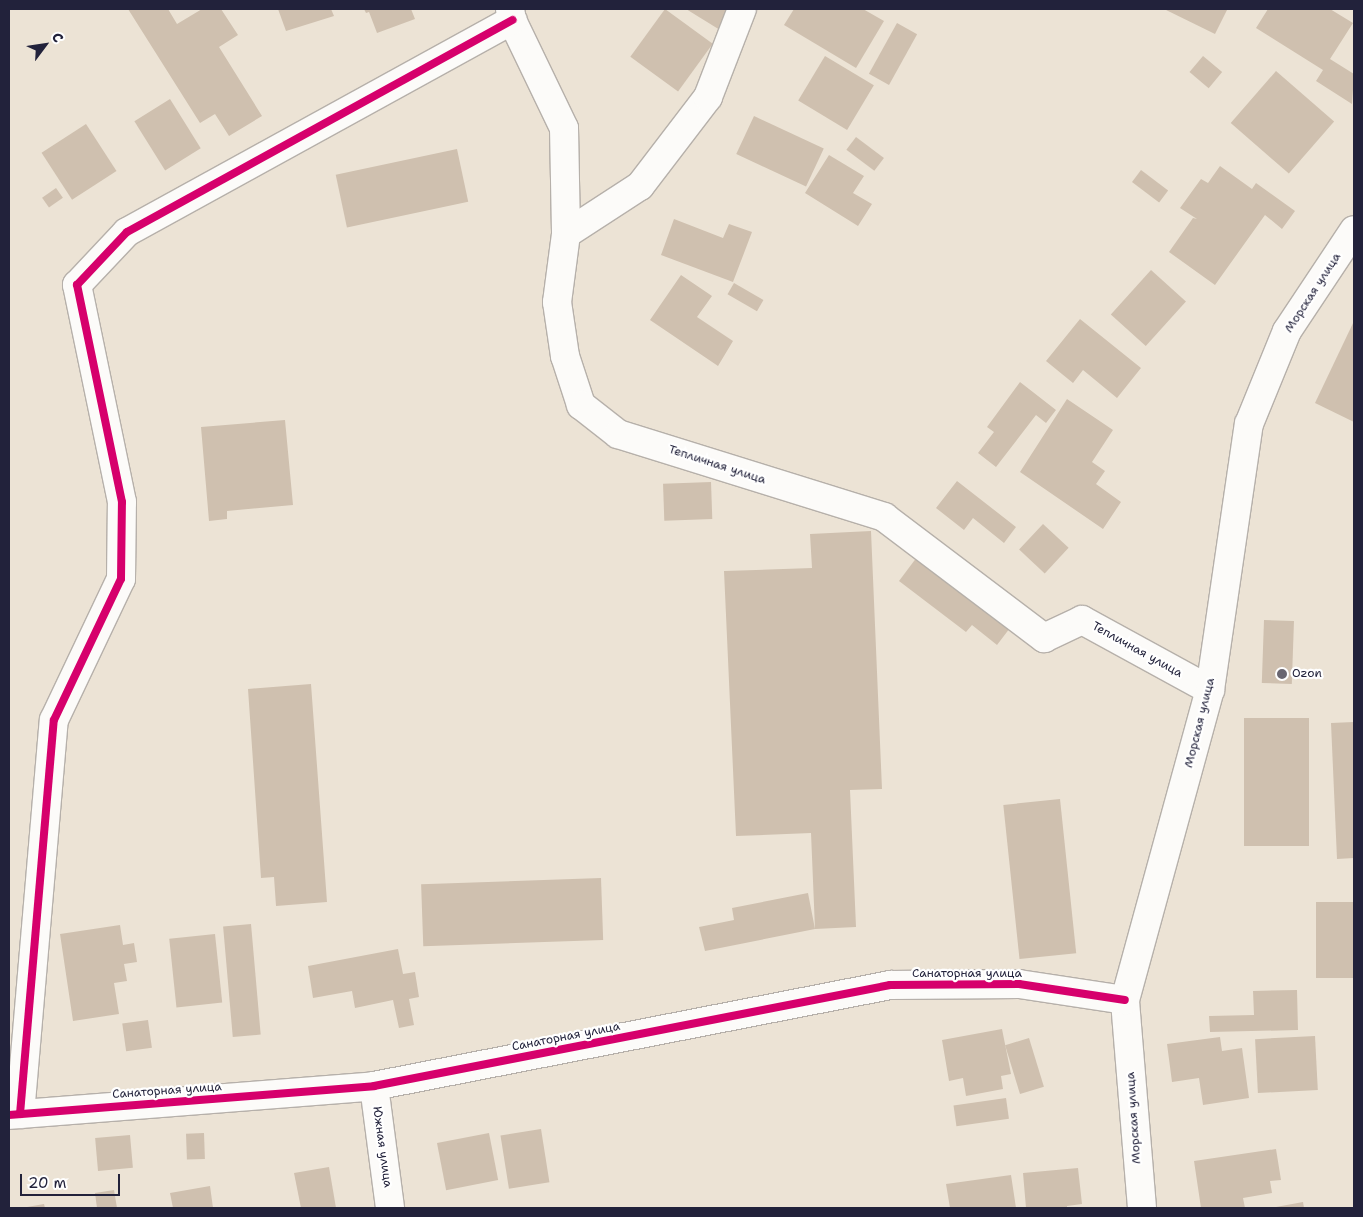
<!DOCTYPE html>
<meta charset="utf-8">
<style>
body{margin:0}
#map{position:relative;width:1363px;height:1217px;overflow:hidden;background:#ece3d5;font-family:"Shantell Sans",sans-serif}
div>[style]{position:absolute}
.building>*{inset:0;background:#cfc0af;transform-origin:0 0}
.roads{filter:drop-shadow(1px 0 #b6b0aa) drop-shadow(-1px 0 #b6b0aa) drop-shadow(0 1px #b6b0aa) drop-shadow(0 -1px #b6b0aa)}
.street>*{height:28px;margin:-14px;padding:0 14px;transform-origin:14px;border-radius:14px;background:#fcfbf9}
.cycleway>*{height:8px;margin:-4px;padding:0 4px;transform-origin:4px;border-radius:4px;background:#d6006c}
.dots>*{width:14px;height:14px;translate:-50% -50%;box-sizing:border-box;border:2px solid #fff;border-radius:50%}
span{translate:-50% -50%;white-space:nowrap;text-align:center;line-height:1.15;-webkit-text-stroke:4.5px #fff;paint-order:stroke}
.street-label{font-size:12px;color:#22223b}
.poi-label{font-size:12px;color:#22223b}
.left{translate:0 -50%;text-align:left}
.frame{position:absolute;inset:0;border:10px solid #22223b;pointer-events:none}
.north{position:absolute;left:20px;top:20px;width:50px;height:50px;-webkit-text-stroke:4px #fff;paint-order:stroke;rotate:59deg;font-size:14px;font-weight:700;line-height:20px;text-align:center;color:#22223b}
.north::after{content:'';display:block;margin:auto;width:18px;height:22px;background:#22223b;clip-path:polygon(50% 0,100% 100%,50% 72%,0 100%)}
.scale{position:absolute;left:20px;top:1174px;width:100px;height:22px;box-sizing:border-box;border:2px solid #22223b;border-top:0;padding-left:6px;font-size:15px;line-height:18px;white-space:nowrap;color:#22223b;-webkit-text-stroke:4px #fff;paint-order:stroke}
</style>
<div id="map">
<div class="building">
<i style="clip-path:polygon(128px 9px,168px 9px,177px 24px,202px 9px,221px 9px,238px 35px,219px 47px,262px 116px,229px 136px,215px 114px,200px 123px)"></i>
<i style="clip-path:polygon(278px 9px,331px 9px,334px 16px,286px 31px)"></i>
<i style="clip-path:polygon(364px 9px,411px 9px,415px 19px,377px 33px,369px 12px,366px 13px)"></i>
<i style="left:665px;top:9px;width:59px;height:59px;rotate:36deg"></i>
<i style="clip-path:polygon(686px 9px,733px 9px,720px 30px)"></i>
<i style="clip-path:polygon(794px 9px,863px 9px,884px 21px,856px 68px,784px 25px)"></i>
<i style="clip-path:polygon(1164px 9px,1226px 9px,1227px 10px,1215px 34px)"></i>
<i style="clip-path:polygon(1268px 9px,1330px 9px,1353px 23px,1330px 59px,1354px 74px,1352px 104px,1316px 81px,1323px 70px,1256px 28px)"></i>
<i style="left:897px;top:23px;width:23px;height:58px;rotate:29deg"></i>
<i style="left:825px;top:56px;width:57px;height:52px;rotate:31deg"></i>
<i style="left:1203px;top:56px;width:25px;height:21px;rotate:40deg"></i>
<i style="left:1276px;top:71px;width:77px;height:69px;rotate:41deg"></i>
<i style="left:170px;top:99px;width:58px;height:42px;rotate:58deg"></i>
<i style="left:754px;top:116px;width:77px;height:42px;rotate:25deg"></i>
<i style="left:86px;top:124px;width:56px;height:53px;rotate:57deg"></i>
<i style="left:856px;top:137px;width:35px;height:16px;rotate:37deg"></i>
<i style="left:457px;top:149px;width:54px;height:124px;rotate:78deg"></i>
<i style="clip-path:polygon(829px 155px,864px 176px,853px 193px,872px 204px,858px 226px,805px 193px)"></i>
<i style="clip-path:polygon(1220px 166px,1252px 189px,1256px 183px,1295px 211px,1282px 229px,1265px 215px,1215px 285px,1169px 252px,1193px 218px,1197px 219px,1180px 208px,1201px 179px,1208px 183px)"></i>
<i style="left:1141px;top:170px;width:34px;height:15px;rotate:37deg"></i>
<i style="left:56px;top:188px;width:12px;height:17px;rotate:55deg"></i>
<i style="clip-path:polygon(674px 219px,723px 238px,729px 224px,752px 232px,733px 282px,661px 255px)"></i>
<i style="left:1151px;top:270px;width:47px;height:60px;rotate:42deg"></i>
<i style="clip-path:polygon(681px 275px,712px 296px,697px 317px,733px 341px,718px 366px,650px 320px)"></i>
<i style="left:734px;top:283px;width:34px;height:13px;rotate:30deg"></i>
<i style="clip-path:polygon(1080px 319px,1141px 368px,1117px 398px,1083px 370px,1073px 383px,1046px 361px)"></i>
<i style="clip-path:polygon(1354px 321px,1354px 422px,1315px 403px)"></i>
<i style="clip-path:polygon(1020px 382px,1056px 410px,1046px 423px,1036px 415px,996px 467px,978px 453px,994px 432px,987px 427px)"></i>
<i style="clip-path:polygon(1067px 399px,1113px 430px,1092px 462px,1105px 471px,1096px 484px,1121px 502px,1103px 529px,1020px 472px)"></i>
<i style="clip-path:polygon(285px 420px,293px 505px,227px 511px,227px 519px,209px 521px,201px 427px)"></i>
<i style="clip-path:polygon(957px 481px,1016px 527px,1004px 543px,973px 518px,964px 530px,936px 508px)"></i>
<i style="left:711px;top:482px;width:37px;height:48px;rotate:88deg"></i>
<i style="left:1043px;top:524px;width:35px;height:35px;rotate:43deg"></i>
<i style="clip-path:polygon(871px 531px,882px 789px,850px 790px,856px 927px,815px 929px,811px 833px,736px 836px,724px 571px,812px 568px,810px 534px)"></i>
<i style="clip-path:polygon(920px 553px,1013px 624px,997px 645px,972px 625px,966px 632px,899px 581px)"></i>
<i style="left:1264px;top:620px;width:30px;height:63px;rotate:2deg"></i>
<i style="clip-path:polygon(311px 684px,327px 902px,276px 906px,274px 877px,261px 878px,248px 689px)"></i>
<i style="left:1309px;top:718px;width:128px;height:65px;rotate:90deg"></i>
<i style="clip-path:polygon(1354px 722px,1354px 858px,1337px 859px,1331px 723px)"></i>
<i style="left:1060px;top:799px;width:155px;height:57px;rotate:84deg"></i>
<i style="left:601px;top:878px;width:62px;height:180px;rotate:88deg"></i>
<i style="clip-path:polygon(808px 893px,815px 929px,705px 951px,699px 927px,734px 920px,732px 908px)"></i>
<i style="left:1354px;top:902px;width:76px;height:38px;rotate:90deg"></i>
<i style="left:251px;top:924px;width:111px;height:28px;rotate:85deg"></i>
<i style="clip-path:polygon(120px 925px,123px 945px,134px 943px,137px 962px,124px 964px,127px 981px,114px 983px,119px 1014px,73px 1021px,60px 934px)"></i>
<i style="left:215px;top:934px;width:69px;height:46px;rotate:84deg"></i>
<i style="clip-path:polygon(398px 949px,403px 974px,415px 972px,419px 997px,409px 999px,414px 1025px,399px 1028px,393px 1000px,355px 1008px,352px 991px,313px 998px,308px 966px)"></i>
<i style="clip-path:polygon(1297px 990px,1298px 1030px,1210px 1032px,1209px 1016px,1254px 1015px,1253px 991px)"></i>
<i style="left:148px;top:1020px;width:28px;height:26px;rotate:82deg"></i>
<i style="clip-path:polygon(1002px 1029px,1011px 1074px,1001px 1076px,1003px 1089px,966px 1096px,963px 1078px,949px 1081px,942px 1040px)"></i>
<i style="left:1315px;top:1036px;width:54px;height:60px;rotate:87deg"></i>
<i style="clip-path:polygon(1220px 1037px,1222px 1051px,1242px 1048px,1249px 1098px,1203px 1105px,1199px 1078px,1172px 1082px,1167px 1044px)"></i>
<i style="left:1029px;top:1038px;width:51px;height:25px;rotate:73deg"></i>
<i style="left:1006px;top:1098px;width:21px;height:53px;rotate:82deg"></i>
<i style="left:541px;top:1129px;width:54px;height:41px;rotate:81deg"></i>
<i style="left:204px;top:1133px;width:26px;height:18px;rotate:88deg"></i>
<i style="left:489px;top:1133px;width:48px;height:53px;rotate:79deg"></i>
<i style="left:130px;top:1135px;width:33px;height:35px;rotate:85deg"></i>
<i style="clip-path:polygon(1276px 1149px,1281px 1180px,1270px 1181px,1272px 1193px,1243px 1198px,1245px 1208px,1201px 1208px,1194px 1161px)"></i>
<i style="clip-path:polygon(329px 1167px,336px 1208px,301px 1208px,294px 1173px)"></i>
<i style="clip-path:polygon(1078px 1168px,1082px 1204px,1067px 1206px,1067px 1208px,1026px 1208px,1023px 1173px)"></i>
<i style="clip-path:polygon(1011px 1175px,1016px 1208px,950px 1208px,946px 1184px)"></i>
<i style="clip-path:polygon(210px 1186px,213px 1208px,173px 1208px,170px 1193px)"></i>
<i style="clip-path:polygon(114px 1190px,117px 1208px,97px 1208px,95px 1193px)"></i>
<i style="clip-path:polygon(1303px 1202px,1304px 1208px,1276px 1208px,1276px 1207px)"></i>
<i style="clip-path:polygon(44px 1204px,45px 1208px,27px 1208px,27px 1207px)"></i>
</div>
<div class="roads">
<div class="street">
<i style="left:510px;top:9px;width:11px;rotate:80deg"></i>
<i style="left:512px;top:20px;width:120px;rotate:64.3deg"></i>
<i style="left:564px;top:128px;width:106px;rotate:88.9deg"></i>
<i style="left:566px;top:234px;width:69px;rotate:97.5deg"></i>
<i style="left:557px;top:302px;width:55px;rotate:81.6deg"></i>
<i style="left:565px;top:356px;width:52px;rotate:71.9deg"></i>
<i style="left:581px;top:405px;width:47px;rotate:38.1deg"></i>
<i style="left:618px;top:434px;width:279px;rotate:17.3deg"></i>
<i style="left:884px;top:517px;width:201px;rotate:37.1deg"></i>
<i style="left:1044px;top:638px;width:42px;rotate:-25.3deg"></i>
<i style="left:1082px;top:620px;width:146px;rotate:28.7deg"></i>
<i style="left:566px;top:234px;width:88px;rotate:-33deg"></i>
<i style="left:640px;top:186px;width:112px;rotate:-52.6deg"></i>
<i style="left:708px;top:97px;width:94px;rotate:-68.9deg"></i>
<i style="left:374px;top:1086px;width:123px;rotate:82.5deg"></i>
<i style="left:20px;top:1114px;width:395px;rotate:-85.1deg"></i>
<i style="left:54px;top:720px;width:156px;rotate:-64.6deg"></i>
<i style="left:121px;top:579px;width:77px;rotate:-89.3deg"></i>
<i style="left:122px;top:502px;width:222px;rotate:-101.7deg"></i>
<i style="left:77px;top:285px;width:73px;rotate:-46.7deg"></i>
<i style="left:127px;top:232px;width:440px;rotate:-28.8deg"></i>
<i style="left:9px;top:1115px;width:366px;rotate:-4.5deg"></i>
<i style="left:374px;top:1086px;width:526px;rotate:-11.07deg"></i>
<i style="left:890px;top:985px;width:129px;rotate:-0.4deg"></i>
<i style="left:1019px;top:984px;width:107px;rotate:8.6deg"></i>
<i style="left:1142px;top:1208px;width:209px;rotate:-94.7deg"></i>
<i style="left:1125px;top:1000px;width:321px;rotate:-74.7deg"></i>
<i style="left:1210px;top:690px;width:269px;rotate:-81.7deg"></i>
<i style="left:1249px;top:424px;width:100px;rotate:-67.8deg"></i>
<i style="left:1287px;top:331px;width:121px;rotate:-56.4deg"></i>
</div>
</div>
<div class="cycleway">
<i style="left:20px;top:1114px;width:395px;rotate:-85.1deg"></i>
<i style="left:54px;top:720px;width:156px;rotate:-64.6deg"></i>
<i style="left:121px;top:579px;width:77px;rotate:-89.3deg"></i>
<i style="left:122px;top:502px;width:222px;rotate:-101.7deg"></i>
<i style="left:77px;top:285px;width:73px;rotate:-46.7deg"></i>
<i style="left:127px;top:232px;width:440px;rotate:-28.8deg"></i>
<i style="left:9px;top:1115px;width:366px;rotate:-4.5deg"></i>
<i style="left:374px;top:1086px;width:526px;rotate:-11.07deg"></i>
<i style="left:890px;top:985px;width:129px;rotate:-0.4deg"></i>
<i style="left:1019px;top:984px;width:107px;rotate:8.6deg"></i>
</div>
<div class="dots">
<i style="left:1282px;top:674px;background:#696671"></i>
</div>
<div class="street-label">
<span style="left:1313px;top:293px;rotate:-57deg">Морская улица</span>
<span style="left:717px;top:465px;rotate:18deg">Тепличная улица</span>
<span style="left:1137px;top:650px;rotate:29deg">Тепличная улица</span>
<span style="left:1200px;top:723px;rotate:-76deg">Морская улица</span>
<span style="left:967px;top:974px">Санаторная улица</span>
<span style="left:566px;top:1037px;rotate:-11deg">Санаторная улица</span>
<span style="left:167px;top:1091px;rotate:-4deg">Санаторная улица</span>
<span style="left:1134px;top:1118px;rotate:-94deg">Морская улица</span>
<span style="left:382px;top:1147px;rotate:82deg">Южная улица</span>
</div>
<div class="poi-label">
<span class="left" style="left:1292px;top:674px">Ozon</span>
</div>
<div class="frame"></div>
<div class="north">С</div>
<div class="scale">20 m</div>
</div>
